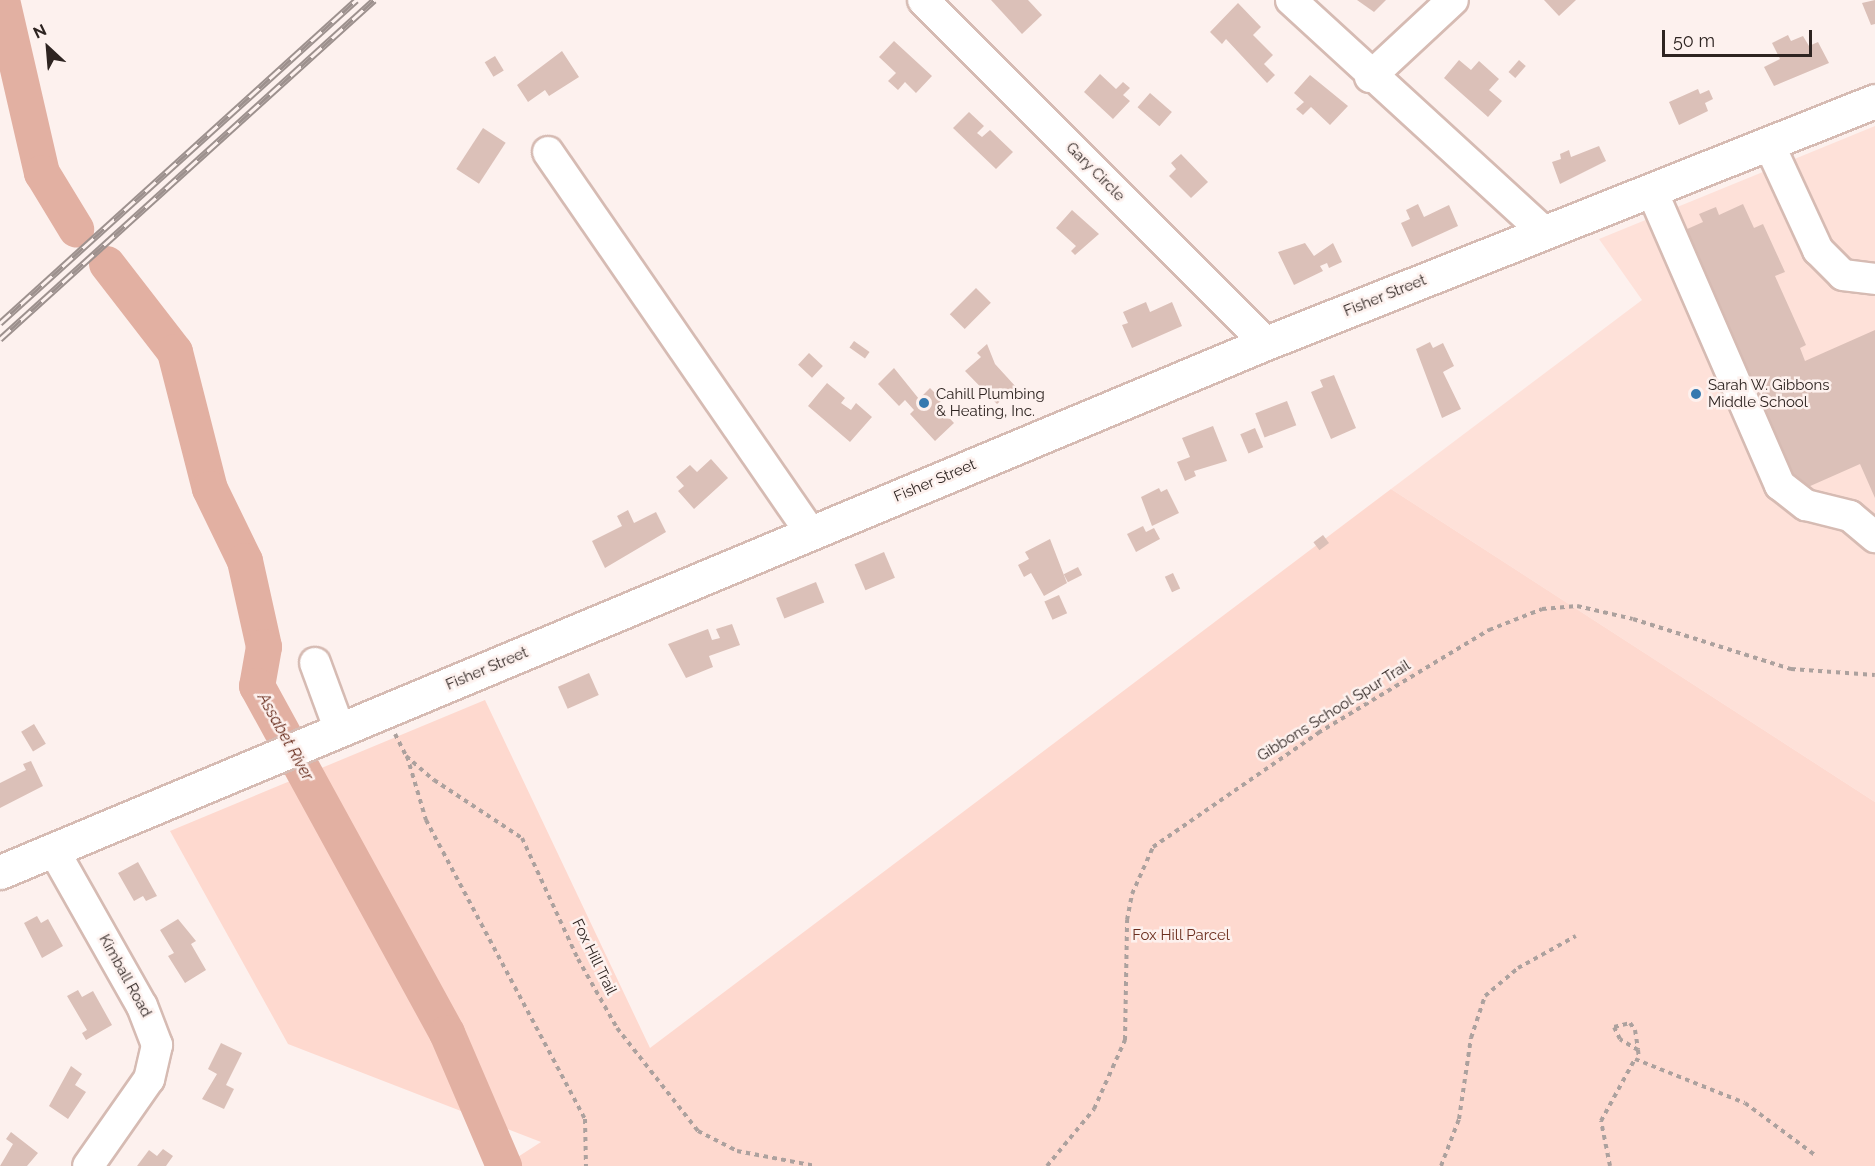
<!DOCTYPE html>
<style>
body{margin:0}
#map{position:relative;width:1875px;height:1166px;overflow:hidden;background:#fdf1ee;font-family:Raleway,sans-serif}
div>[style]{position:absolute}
.built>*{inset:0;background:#fee1d9}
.green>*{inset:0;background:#fed9cf}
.river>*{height:36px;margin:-18px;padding:0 18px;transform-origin:18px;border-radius:18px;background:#e2b0a2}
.building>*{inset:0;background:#dbc0b8;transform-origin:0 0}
.path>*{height:4px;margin-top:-2px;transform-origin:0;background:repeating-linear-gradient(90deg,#aca19e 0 4.5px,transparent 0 9px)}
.roads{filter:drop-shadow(2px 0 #d6bbb3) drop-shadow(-2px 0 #d6bbb3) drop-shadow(0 2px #d6bbb3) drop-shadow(0 -2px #d6bbb3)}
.minor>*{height:30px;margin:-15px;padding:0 15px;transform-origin:15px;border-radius:15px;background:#fff}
.major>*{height:33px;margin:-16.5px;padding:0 16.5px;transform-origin:16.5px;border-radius:16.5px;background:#fff}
.rail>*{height:7px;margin-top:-3.5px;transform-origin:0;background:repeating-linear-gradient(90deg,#fdf1ee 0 14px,#9d918e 0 28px);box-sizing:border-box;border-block:2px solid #9d918e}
.dots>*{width:16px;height:16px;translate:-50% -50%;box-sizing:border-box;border:3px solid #fdf1ee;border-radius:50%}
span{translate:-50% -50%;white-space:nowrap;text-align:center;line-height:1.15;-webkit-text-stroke:5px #fdf1ee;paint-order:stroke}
.street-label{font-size:15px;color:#2e2421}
.poi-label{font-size:15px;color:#2e2421}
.left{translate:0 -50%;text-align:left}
.park-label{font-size:15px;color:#6c2f1f}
.water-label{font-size:16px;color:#662a1a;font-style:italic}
.north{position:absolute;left:18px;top:18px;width:60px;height:60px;-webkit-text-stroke:4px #fdf1ee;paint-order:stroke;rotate:334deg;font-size:16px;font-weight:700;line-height:24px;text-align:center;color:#2e2421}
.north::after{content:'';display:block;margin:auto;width:21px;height:27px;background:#2e2421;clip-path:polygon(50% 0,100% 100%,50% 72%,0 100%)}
.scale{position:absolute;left:1662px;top:30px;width:150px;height:27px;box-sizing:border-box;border:3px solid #2e2421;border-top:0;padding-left:8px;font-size:18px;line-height:21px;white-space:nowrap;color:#2e2421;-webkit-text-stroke:4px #fdf1ee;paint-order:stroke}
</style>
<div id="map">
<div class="built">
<i style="clip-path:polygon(1875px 126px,1875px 802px,1391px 489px,1642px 300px,1599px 239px)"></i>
</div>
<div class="green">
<i style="clip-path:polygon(1391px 489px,1875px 802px,1875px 1166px,511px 1166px,510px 1162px,541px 1142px,288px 1044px,170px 831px,485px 700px,650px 1048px)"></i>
</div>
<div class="river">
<i style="left:2px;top:0;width:178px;rotate:77deg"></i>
<i style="left:42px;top:173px;width:66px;rotate:58.7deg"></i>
<i style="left:107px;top:264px;width:111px;rotate:52.3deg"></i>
<i style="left:175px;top:352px;width:141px;rotate:75.7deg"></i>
<i style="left:210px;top:489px;width:80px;rotate:64.1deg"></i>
<i style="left:245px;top:561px;width:88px;rotate:77.5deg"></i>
<i style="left:264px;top:647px;width:40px;rotate:100deg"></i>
<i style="left:257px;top:686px;width:396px;rotate:61.3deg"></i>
<i style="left:447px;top:1033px;width:145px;rotate:66.8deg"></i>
</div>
<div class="building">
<i style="clip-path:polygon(991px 0,1028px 0,1042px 15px,1022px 34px)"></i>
<i style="clip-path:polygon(1357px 0,1386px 0,1374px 12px)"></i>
<i style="clip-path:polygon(1544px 0,1576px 0,1559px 16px)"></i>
<i style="clip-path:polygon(1875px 0,1875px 24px,1871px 25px,1862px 3px)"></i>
<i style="clip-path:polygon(1238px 3px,1261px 27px,1253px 35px,1273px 55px,1264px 64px,1275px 75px,1267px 83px,1226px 39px,1222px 44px,1210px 32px)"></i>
<i style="clip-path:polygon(1788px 35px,1791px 41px,1803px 36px,1809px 46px,1818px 42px,1829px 63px,1774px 86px,1764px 67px,1780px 59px,1772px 43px)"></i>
<i style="clip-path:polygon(894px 41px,932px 76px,916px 93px,905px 82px,898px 90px,888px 81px,896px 73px,879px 57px)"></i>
<i style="clip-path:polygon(562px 51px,579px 77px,549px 96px,545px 90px,528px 102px,517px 85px)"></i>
<i style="left:495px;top:56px;width:17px;height:12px;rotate:59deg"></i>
<i style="clip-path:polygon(1459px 60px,1471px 70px,1479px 61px,1499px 79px,1489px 90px,1502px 101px,1488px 117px,1444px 78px)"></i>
<i style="left:1519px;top:60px;width:9px;height:16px;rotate:41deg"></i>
<i style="clip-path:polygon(1100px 74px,1116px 89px,1123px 82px,1130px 88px,1123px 95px,1130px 101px,1113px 119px,1084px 92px)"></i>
<i style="clip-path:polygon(1310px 75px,1348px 106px,1330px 125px,1311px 107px,1303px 115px,1296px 109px,1304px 102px,1294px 93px)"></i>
<i style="clip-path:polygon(1698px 89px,1700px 94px,1709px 90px,1713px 99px,1705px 103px,1708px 111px,1679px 125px,1669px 102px)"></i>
<i style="left:1150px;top:93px;width:29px;height:19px;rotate:41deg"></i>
<i style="clip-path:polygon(969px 112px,984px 126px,977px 133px,982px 137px,990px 130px,1013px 152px,996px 169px,953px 128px)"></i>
<i style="left:483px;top:128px;width:27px;height:49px;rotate:33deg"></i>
<i style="clip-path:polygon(1599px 146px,1606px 161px,1560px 184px,1552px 162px,1561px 159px,1560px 154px,1569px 150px,1571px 157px)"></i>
<i style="clip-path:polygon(1181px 154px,1208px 182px,1191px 198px,1169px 176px,1176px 169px,1171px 163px)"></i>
<i style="clip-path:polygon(1418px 204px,1424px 217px,1449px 205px,1458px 226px,1412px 247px,1401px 223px,1410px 219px,1406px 210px)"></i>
<i style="clip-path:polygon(1743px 204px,1754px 228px,1763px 224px,1785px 272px,1775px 276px,1806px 345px,1800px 348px,1805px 361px,1875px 330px,1875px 498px,1860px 464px,1799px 491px,1676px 234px,1703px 222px,1699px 214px,1716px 207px,1719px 215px)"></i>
<i style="clip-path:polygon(1072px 210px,1099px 234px,1075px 255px,1071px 251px,1076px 246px,1056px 228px)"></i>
<i style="clip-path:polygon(1305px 243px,1314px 256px,1333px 243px,1342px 262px,1329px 268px,1327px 263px,1320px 266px,1323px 271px,1294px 285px,1278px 252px)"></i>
<i style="left:976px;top:288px;width:21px;height:37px;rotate:45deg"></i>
<i style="clip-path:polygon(1146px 302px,1150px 312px,1172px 302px,1182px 326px,1132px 348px,1122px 325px,1128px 323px,1123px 312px)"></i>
<i style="left:854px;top:341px;width:19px;height:8px;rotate:35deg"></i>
<i style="clip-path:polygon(1430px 342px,1433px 348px,1443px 343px,1454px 366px,1443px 372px,1461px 409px,1442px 418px,1416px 349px)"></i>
<i style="clip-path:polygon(987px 344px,995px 364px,1016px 387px,997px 404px,965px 371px,981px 357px,977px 353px)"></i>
<i style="left:809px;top:353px;width:19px;height:16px;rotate:43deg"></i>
<i style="clip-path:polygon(894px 368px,919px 399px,930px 388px,942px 400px,937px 405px,954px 423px,935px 441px,910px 414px,914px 410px,905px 400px,899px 406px,878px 384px)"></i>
<i style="clip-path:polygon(1334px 375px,1356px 428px,1331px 439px,1311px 392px,1323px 387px,1320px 380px)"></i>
<i style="clip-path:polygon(827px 383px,845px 398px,841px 403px,851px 410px,856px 403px,872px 417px,850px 442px,808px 406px)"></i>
<i style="left:1287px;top:401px;width:26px;height:34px;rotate:69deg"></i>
<i style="clip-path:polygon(1213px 426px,1227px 461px,1194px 471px,1196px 476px,1185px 481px,1177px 462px,1190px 457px,1182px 438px)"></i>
<i style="left:1255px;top:428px;width:21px;height:16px;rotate:67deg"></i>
<i style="clip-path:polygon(711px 459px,728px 478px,694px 509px,678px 491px,684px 486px,676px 477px,690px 465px,697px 472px)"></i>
<i style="clip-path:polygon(1159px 488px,1161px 492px,1167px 489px,1179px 513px,1152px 526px,1141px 497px)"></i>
<i style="clip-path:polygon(628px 510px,634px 523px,656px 512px,666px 532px,605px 568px,592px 541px,622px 526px,617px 516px)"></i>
<i style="clip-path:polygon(1143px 526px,1146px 532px,1154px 528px,1160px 539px,1136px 552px,1127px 534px)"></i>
<i style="left:1323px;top:535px;width:10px;height:12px;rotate:53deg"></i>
<i style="clip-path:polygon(1050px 539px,1067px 583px,1044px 596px,1031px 573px,1024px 577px,1018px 565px,1029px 559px,1025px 552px)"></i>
<i style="left:884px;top:552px;width:28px;height:32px;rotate:67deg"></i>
<i style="left:1078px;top:567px;width:9px;height:16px;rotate:63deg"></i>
<i style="left:1173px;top:573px;width:17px;height:9px;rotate:65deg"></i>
<i style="left:816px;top:582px;width:22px;height:43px;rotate:68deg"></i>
<i style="left:1059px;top:595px;width:20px;height:16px;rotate:66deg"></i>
<i style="clip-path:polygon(732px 624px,740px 645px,709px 656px,713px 667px,686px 678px,668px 644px,708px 629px,712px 640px,720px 638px,716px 629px)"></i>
<i style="left:589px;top:673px;width:24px;height:34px;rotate:66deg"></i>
<i style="left:34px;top:724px;width:23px;height:15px;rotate:59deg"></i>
<i style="clip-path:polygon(31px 761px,43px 786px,0 808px,0 783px,26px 770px,23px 764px)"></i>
<i style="clip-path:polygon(138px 862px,157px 896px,146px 901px,143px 896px,134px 901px,118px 873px)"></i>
<i style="clip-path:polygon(37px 916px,41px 923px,48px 919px,63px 946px,42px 958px,24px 923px)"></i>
<i style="clip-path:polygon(178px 919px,196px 941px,191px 944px,206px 970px,185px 983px,168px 956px,174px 953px,160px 930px)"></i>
<i style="clip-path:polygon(78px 990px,82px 997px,93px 991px,112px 1025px,86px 1040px,82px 1033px,87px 1030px,67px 996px)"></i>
<i style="clip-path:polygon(221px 1043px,242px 1053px,226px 1085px,234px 1089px,224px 1109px,202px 1099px,217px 1074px,208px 1069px)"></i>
<i style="clip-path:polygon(71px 1066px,82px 1074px,75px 1085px,86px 1092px,68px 1119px,49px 1106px)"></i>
<i style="clip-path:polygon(11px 1132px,38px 1153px,27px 1166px,0 1166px,13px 1144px,6px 1139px)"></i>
<i style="clip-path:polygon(163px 1149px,173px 1156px,166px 1166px,137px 1166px,149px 1150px,157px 1156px)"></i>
</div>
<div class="path">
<i style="left:395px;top:734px;width:25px;rotate:63deg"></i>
<i style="left:406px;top:756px;width:37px;rotate:41deg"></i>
<i style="left:434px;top:780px;width:105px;rotate:33.4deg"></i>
<i style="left:522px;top:838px;width:133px;rotate:65.2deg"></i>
<i style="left:578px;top:959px;width:79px;rotate:60.5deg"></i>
<i style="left:617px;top:1028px;width:131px;rotate:51.8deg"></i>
<i style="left:698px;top:1131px;width:44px;rotate:27.1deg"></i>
<i style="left:737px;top:1151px;width:80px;rotate:10.8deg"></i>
<i style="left:407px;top:756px;width:67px;rotate:73.5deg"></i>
<i style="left:426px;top:820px;width:339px;rotate:62deg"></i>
<i style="left:585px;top:1119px;width:47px;rotate:88.8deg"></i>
<i style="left:1638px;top:1050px;width:21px;rotate:-149deg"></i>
<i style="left:1620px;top:1039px;width:13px;rotate:-117deg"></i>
<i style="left:1614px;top:1027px;width:16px;rotate:-14deg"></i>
<i style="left:1630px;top:1023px;width:9px;rotate:54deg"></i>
<i style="left:1635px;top:1030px;width:20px;rotate:81deg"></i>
<i style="left:1638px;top:1050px;width:9px;rotate:84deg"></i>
<i style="left:1047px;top:1166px;width:74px;rotate:-50.5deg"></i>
<i style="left:1094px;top:1109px;width:76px;rotate:-65.8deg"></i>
<i style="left:1125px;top:1040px;width:120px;rotate:-89deg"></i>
<i style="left:1127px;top:920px;width:26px;rotate:-79deg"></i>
<i style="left:1132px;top:894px;width:51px;rotate:-65.9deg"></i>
<i style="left:1153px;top:847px;width:201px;rotate:-34.6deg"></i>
<i style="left:1318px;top:733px;width:200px;rotate:-31.1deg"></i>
<i style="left:1489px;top:630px;width:57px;rotate:-21.6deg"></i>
<i style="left:1542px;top:609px;width:35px;rotate:-5deg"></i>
<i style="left:1577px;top:606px;width:57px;rotate:13.1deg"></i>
<i style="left:1633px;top:619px;width:166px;rotate:17.6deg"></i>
<i style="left:1791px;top:669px;width:84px;rotate:4.1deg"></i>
<i style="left:1441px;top:1166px;width:50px;rotate:-69deg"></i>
<i style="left:1459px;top:1119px;width:82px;rotate:-81.6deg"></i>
<i style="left:1471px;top:1038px;width:44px;rotate:-71.6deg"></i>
<i style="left:1485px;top:996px;width:43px;rotate:-40.3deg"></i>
<i style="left:1518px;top:968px;width:66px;rotate:-28.9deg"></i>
<i style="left:1610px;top:1166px;width:46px;rotate:-101.3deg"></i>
<i style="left:1601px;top:1121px;width:71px;rotate:-61.3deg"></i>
<i style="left:1635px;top:1059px;width:118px;rotate:21.8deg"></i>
<i style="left:1745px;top:1103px;width:89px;rotate:36.7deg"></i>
</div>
<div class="roads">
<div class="minor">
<i style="left:923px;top:0;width:485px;rotate:45deg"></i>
<i style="left:1291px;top:0;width:345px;rotate:42.5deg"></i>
<i style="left:1370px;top:77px;width:113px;rotate:-42.9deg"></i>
<i style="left:1769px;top:144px;width:117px;rotate:65.2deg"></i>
<i style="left:1818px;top:250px;width:35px;rotate:45deg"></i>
<i style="left:1843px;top:275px;width:32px;rotate:7deg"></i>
<i style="left:548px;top:152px;width:463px;rotate:55.4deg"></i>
<i style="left:1652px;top:191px;width:321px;rotate:66.5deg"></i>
<i style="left:1780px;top:485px;width:33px;rotate:38deg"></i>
<i style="left:1806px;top:505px;width:45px;rotate:14deg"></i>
<i style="left:1850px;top:516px;width:33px;rotate:40deg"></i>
<i style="left:315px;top:663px;width:72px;rotate:69.8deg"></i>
<i style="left:53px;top:849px;width:180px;rotate:60.5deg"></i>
<i style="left:142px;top:1006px;width:42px;rotate:69deg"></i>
<i style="left:157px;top:1045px;width:35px;rotate:103deg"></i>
<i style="left:149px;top:1079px;width:106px;rotate:125deg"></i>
</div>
<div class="major">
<i style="left:0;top:872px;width:1372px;rotate:-22.68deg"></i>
<i style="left:1266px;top:343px;width:655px;rotate:-21.67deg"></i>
</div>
</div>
<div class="rail">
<i style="left:0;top:323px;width:481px;rotate:-42.2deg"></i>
<i style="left:0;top:339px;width:505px;rotate:-42.19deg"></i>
</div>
<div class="dots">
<i style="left:1696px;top:394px;background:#3679af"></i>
<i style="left:924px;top:403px;background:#3679af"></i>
</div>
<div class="street-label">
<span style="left:1095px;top:172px;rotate:45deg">Gary Circle</span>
<span style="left:1385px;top:296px;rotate:-22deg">Fisher Street</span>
<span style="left:935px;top:481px;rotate:-23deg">Fisher Street</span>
<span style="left:487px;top:669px;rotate:-23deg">Fisher Street</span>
<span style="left:1334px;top:711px;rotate:-32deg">Gibbons School Spur Trail</span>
<span style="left:594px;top:957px;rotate:64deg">Fox Hill Trail</span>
<span style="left:125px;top:976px;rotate:61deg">Kimball Road</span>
</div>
<div class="poi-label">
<span class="left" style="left:1708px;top:394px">Sarah W. Gibbons<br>Middle School</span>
<span class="left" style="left:936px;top:403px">Cahill Plumbing<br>&amp; Heating, Inc.</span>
</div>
<div class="park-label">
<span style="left:1181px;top:936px">Fox Hill Parcel</span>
</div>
<div class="water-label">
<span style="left:285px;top:737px;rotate:61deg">Assabet River</span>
</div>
<div class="north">N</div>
<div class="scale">50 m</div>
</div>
